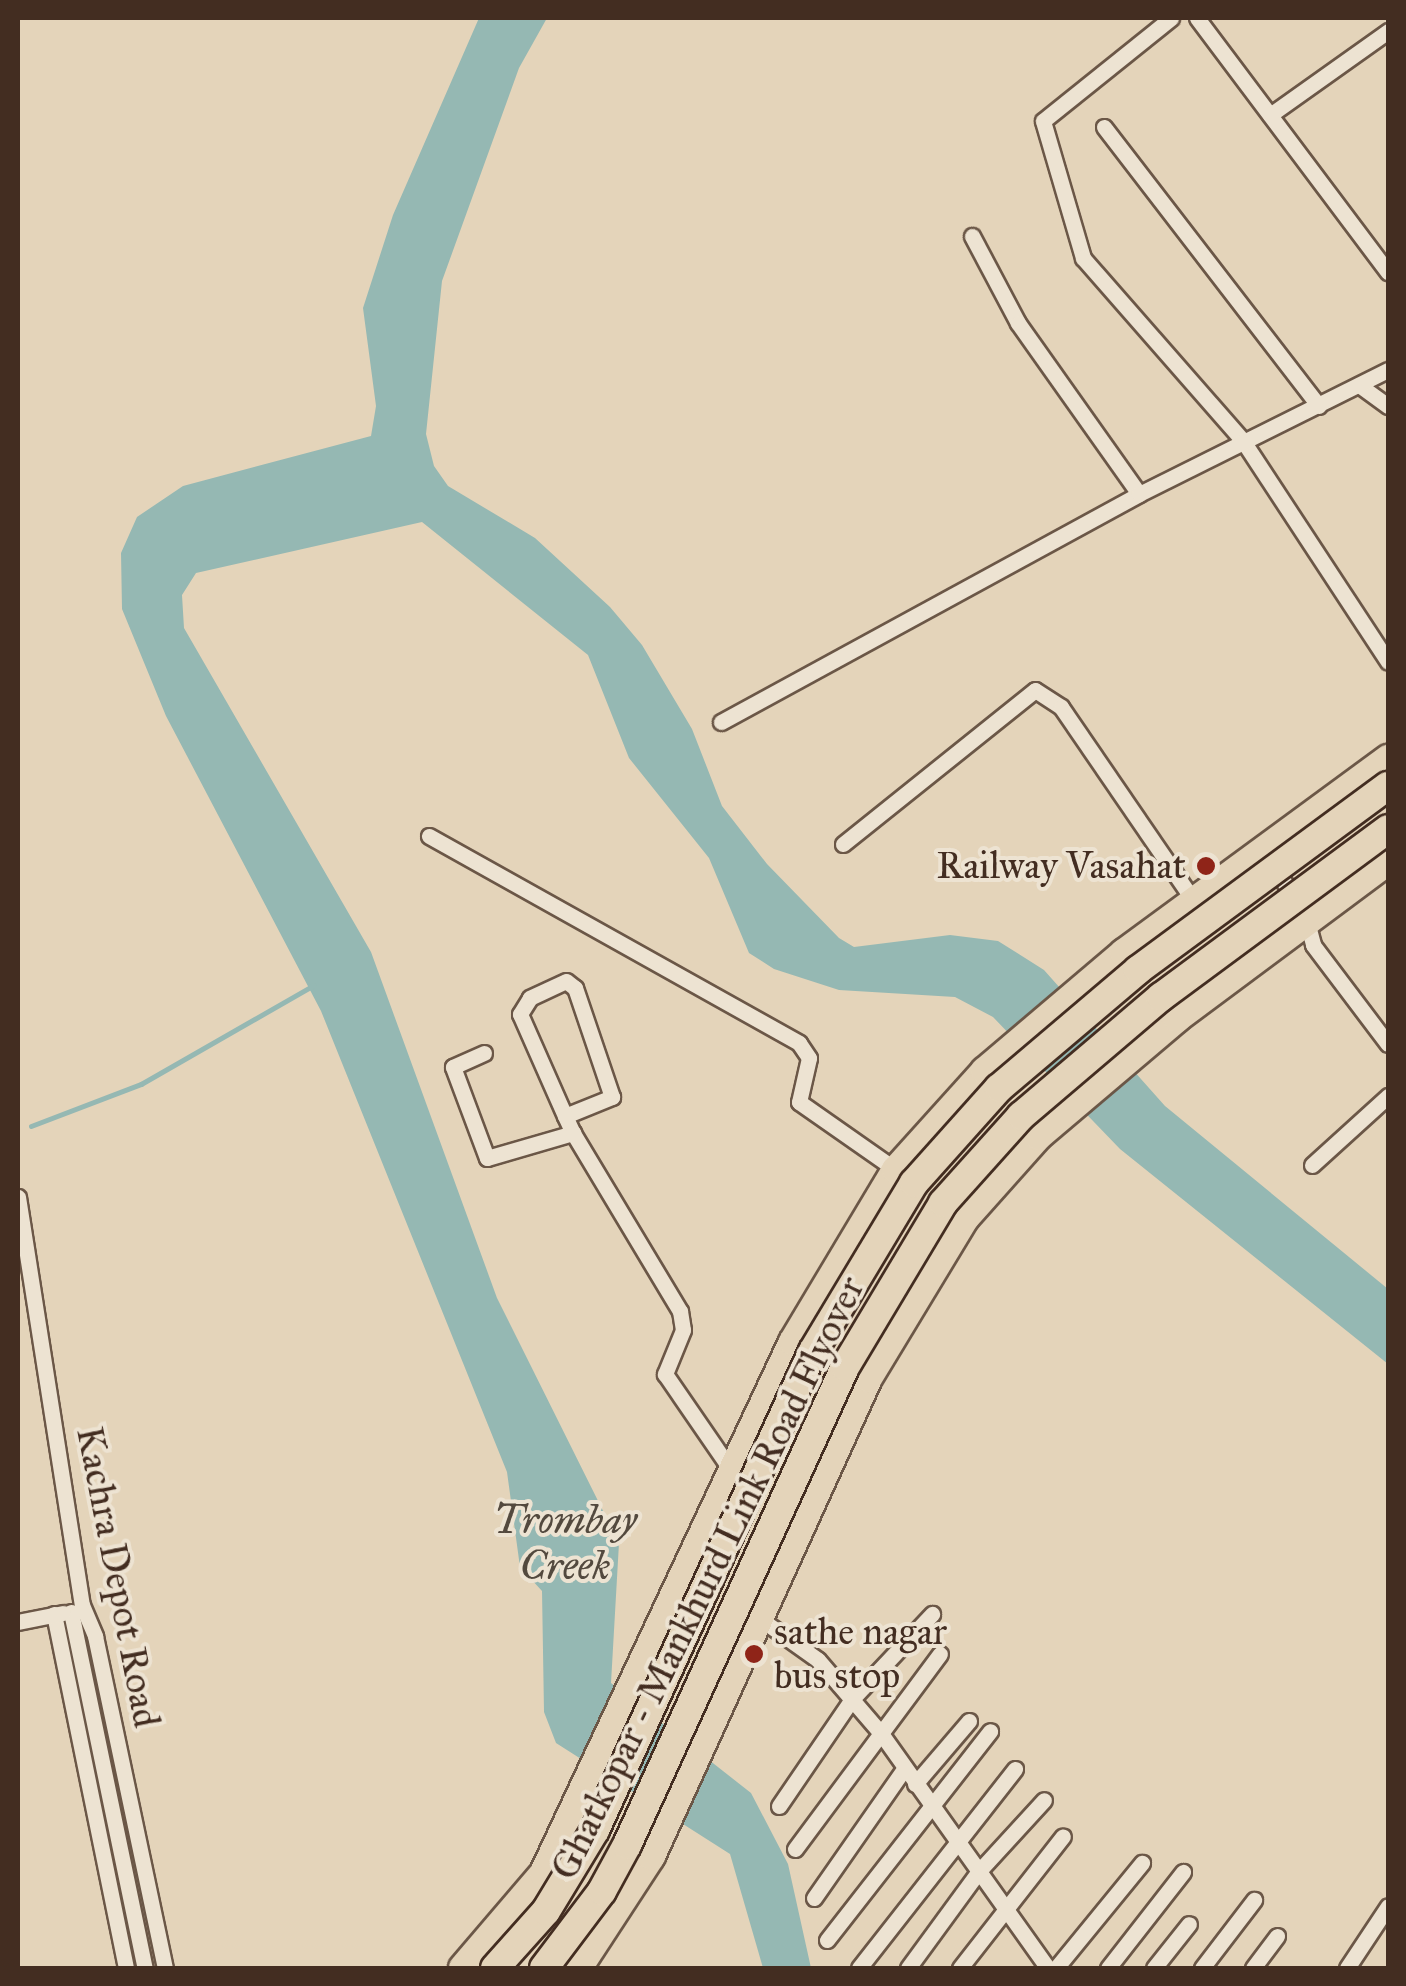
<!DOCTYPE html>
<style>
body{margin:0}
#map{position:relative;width:1406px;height:1986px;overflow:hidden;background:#e4d4ba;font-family:"IM FELL Great Primer",serif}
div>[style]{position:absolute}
.water>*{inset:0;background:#95b8b3}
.stream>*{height:5px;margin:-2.5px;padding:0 2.5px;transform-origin:2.5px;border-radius:2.5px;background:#95b8b3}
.roads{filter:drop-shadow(2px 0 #6b5747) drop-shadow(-2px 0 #6b5747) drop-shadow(0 2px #6b5747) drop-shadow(0 -2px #6b5747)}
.street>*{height:15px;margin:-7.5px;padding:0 7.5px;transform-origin:7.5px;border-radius:7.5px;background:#ede3d2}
.highway>*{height:28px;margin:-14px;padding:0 14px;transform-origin:14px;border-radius:14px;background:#e4d4ba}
.bridges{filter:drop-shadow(2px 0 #432d21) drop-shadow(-2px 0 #432d21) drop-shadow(0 2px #432d21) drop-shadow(0 -2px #432d21)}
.highway-bridge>*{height:28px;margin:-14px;padding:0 14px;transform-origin:14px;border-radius:14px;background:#e4d4ba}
.dots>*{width:28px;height:28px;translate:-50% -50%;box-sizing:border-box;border:5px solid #ede3d2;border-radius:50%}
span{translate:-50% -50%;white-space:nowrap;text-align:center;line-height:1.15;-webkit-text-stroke:8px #ede3d2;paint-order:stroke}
.poi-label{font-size:38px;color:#432d21}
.right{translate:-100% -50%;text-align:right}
.left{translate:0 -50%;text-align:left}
.street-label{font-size:38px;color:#432d21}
.water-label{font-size:40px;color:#53493e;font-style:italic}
.frame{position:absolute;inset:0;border:20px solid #432d21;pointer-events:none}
</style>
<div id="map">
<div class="water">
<i style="clip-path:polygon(479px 18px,547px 18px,519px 68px,442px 281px,426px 434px,434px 466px,448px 486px,535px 538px,610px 607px,642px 645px,692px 729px,722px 806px,767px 864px,839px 938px,854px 947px,950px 935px,998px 941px,1044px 970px,1165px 1106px,1388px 1289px,1388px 1364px,1120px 1149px,993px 1017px,955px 997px,839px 990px,774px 969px,749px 953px,709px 858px,629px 758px,588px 655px,422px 522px,196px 573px,182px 595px,184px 628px,371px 952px,497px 1298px,619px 1543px,611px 1683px,751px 1793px,788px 1864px,811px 1968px,763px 1968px,730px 1854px,556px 1743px,544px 1712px,542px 1591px,520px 1567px,507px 1472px,321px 1011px,166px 716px,122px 609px,121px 553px,137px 517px,183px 486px,371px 436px,376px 406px,363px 308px,393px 215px)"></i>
</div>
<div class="stream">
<i style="left:31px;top:1126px;width:118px;rotate:-20.9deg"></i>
<i style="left:141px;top:1084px;width:199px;rotate:-29.8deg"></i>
</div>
<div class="roads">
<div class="street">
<i style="left:1171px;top:18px;width:164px;rotate:141.2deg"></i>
<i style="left:1043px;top:121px;width:143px;rotate:73.7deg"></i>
<i style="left:1083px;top:258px;width:243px;rotate:48.8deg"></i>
<i style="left:1243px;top:441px;width:264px;rotate:56.7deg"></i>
<i style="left:1197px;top:18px;width:318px;rotate:53.1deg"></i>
<i style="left:1270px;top:115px;width:145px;rotate:-35.4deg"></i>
<i style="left:1104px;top:127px;width:352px;rotate:52.4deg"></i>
<i style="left:972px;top:236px;width:98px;rotate:62.1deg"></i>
<i style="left:1018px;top:323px;width:209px;rotate:54.7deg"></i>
<i style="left:1359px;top:385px;width:36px;rotate:36deg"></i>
<i style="left:721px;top:722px;width:476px;rotate:-28.6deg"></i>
<i style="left:1139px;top:494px;width:278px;rotate:-26.5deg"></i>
<i style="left:429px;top:836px;width:424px;rotate:29.2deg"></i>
<i style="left:799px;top:1043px;width:18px;rotate:56deg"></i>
<i style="left:809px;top:1058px;width:45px;rotate:102.8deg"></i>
<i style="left:799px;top:1102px;width:118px;rotate:35deg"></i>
<i style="left:843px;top:844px;width:246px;rotate:-38.7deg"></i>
<i style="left:1035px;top:690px;width:31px;rotate:33deg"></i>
<i style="left:1061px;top:707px;width:234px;rotate:55.6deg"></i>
<i style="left:1273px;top:864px;width:63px;rotate:58.6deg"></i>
<i style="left:1306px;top:918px;width:28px;rotate:75deg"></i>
<i style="left:1313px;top:945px;width:124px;rotate:52.9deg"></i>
<i style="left:484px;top:1053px;width:34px;rotate:156deg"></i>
<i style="left:453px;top:1067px;width:97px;rotate:69.5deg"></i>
<i style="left:487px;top:1158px;width:90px;rotate:-16.2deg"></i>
<i style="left:565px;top:1116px;width:51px;rotate:-22deg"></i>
<i style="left:612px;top:1097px;width:115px;rotate:-108.7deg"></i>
<i style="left:575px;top:988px;width:11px;rotate:-142deg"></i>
<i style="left:566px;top:981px;width:40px;rotate:155deg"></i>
<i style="left:530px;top:998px;width:19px;rotate:122deg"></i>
<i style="left:520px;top:1014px;width:111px;rotate:66.2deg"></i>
<i style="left:565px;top:1116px;width:19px;rotate:65deg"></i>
<i style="left:573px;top:1133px;width:208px;rotate:59deg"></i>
<i style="left:680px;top:1311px;width:19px;rotate:81deg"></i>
<i style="left:683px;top:1330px;width:48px;rotate:112.2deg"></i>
<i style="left:665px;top:1374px;width:120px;rotate:55.5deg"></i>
<i style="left:1312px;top:1165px;width:103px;rotate:-42.2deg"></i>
<i style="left:18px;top:1197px;width:413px;rotate:81.1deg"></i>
<i style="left:82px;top:1605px;width:34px;rotate:67deg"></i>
<i style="left:95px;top:1636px;width:339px;rotate:78.1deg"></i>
<i style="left:71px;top:1612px;width:364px;rotate:78.3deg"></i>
<i style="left:54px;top:1614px;width:361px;rotate:78.5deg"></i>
<i style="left:759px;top:1618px;width:72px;rotate:35.4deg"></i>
<i style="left:818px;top:1660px;width:95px;rotate:49.3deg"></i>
<i style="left:880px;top:1732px;width:290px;rotate:54.6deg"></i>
<i style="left:18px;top:1622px;width:46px;rotate:-11.3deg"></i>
<i style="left:915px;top:1784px;width:83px;rotate:-49.4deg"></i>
<i style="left:779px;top:1806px;width:130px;rotate:-55.7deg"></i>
<i style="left:852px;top:1699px;width:117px;rotate:-46.7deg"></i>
<i style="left:795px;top:1849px;width:243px;rotate:-53.4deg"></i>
<i style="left:814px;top:1898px;width:157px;rotate:-55.1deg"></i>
<i style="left:827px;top:1940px;width:265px;rotate:-52deg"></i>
<i style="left:859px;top:1968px;width:253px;rotate:-51.9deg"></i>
<i style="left:908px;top:1968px;width:120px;rotate:-53.8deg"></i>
<i style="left:979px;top:1871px;width:96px;rotate:-47.5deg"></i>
<i style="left:960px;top:1968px;width:167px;rotate:-52deg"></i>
<i style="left:1056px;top:1968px;width:136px;rotate:-50.7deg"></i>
<i style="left:1108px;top:1968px;width:122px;rotate:-52deg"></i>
<i style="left:1154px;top:1968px;width:56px;rotate:-51.5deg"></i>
<i style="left:1202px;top:1968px;width:86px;rotate:-52.6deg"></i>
<i style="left:1253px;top:1968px;width:40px;rotate:-53deg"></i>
<i style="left:1347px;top:1968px;width:74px;rotate:-56.5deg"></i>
</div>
<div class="highway">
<i style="left:463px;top:1968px;width:125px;rotate:-49.5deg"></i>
<i style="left:544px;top:1873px;width:586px;rotate:-64.88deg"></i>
<i style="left:793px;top:1342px;width:200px;rotate:-59.1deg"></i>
<i style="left:896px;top:1170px;width:133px;rotate:-48deg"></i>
<i style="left:985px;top:1071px;width:182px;rotate:-40.3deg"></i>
<i style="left:1124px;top:953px;width:328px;rotate:-36.3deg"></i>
<i style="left:578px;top:1968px;width:134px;rotate:-56.9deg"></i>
<i style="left:651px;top:1856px;width:525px;rotate:-65.58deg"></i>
<i style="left:868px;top:1378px;width:187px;rotate:-58.8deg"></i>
<i style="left:965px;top:1218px;width:110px;rotate:-48.3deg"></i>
<i style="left:1038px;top:1136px;width:182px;rotate:-40.3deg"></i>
<i style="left:1177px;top:1018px;width:263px;rotate:-36.7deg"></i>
</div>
</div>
<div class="bridges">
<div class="highway-bridge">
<i style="left:495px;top:1968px;width:76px;rotate:-48.2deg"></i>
<i style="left:546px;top:1911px;width:95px;rotate:-58.8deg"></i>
<i style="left:595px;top:1830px;width:526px;rotate:-65.53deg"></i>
<i style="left:813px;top:1351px;width:196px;rotate:-59deg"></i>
<i style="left:914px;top:1183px;width:127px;rotate:-48.2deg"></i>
<i style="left:999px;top:1088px;width:182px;rotate:-40.3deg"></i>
<i style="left:1138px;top:970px;width:310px;rotate:-36.4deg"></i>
<i style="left:544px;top:1968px;width:96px;rotate:-53deg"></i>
<i style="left:602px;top:1891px;width:52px;rotate:-61.5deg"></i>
<i style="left:627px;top:1845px;width:525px;rotate:-65.48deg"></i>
<i style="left:845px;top:1367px;width:191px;rotate:-59.1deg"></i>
<i style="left:943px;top:1203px;width:117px;rotate:-48.1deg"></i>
<i style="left:1021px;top:1116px;width:184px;rotate:-40.4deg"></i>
<i style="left:1161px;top:997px;width:282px;rotate:-36.5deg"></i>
</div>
</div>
<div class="dots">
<i style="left:1206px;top:866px;background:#8f2418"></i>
<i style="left:754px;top:1654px;background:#8f2418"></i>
</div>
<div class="poi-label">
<span class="right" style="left:1186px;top:866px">Railway Vasahat</span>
<span class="left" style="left:774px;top:1654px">sathe nagar<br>bus stop</span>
</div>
<div class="street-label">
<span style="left:118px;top:1577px;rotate:79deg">Kachra Depot Road</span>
<span style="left:708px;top:1578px;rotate:-64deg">Ghatkopar - Mankhurd Link Road Flyover</span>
</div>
<div class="water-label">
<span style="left:565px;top:1543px">Trombay<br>Creek</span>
</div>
<div class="frame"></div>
</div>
